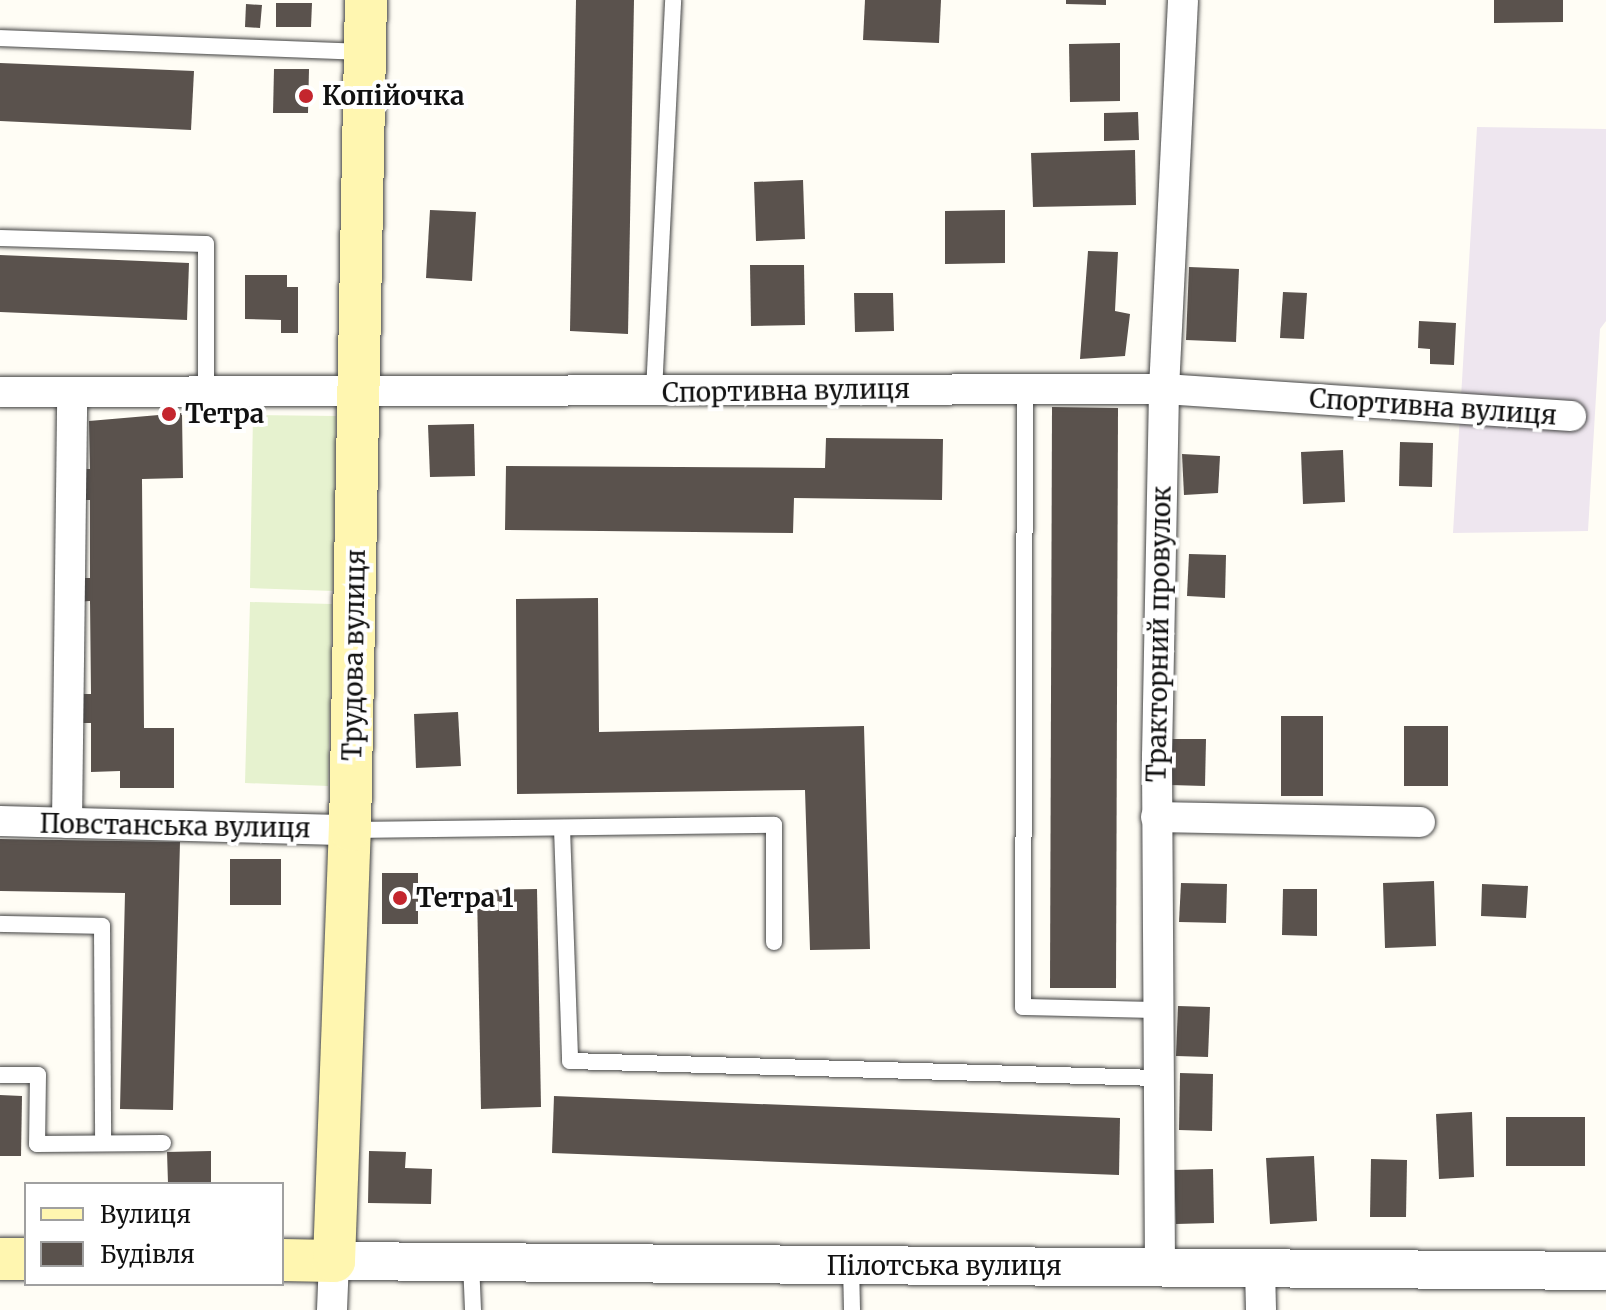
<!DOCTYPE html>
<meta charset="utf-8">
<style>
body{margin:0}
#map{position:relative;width:1606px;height:1310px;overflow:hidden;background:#fffdf5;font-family:Merriweather,serif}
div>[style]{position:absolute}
.industrial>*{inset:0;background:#eee6ef}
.pitch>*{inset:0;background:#e6f2cf}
.building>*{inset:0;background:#5a524d}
.roads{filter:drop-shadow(0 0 2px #444) drop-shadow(0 0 2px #444)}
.service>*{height:16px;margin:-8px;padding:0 8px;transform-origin:8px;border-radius:8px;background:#fff}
.minor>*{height:30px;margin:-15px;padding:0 15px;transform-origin:15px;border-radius:15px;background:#fff}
.tertiary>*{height:38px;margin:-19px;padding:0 19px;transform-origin:19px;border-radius:19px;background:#fff}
.secondary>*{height:42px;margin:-21px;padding:0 21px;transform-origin:21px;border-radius:21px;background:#fff6b0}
.dots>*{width:22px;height:22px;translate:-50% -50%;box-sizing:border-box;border:4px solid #fff;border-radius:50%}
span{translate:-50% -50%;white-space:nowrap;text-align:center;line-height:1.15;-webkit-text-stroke:8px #fff;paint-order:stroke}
.poi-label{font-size:26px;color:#111;font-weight:700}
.left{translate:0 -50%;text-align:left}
.street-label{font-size:26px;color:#111}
.legend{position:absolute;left:24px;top:1182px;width:260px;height:104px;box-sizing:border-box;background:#fff;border:2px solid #a0a0a0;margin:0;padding:10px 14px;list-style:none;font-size:24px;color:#111}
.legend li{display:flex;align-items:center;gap:16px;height:40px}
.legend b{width:40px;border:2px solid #a0a0a0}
</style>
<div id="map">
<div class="industrial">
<i style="clip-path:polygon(1477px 127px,1606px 129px,1606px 321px,1600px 329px,1588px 531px,1453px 533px)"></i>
</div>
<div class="pitch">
<i style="clip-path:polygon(253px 415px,336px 416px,333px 591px,250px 588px)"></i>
<i style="clip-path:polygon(250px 602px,332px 604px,328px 786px,245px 783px)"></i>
</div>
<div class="building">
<i style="clip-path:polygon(576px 0,634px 0,628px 334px,570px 331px)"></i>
<i style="clip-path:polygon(865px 0,941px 0,939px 43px,863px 40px)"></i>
<i style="clip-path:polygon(1066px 0,1106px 0,1106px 5px,1066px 4px)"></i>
<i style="clip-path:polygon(1494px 0,1563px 0,1563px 22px,1494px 23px)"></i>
<i style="clip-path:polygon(276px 3px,312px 3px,311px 27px,276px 27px)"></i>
<i style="clip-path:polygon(246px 4px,262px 5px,260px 28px,245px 27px)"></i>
<i style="clip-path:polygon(1120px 43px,1120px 101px,1070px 102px,1069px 44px)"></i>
<i style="clip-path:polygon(0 63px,194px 71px,191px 130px,0 121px)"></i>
<i style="clip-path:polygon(274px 69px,309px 69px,308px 113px,273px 113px)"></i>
<i style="clip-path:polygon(1138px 112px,1139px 140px,1104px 141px,1104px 113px)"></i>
<i style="clip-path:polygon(1135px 150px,1136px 205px,1033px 207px,1031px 153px)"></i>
<i style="clip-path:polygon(803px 180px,805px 239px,756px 241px,754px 182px)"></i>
<i style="clip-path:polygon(430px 210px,476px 212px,472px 281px,426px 278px)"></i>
<i style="clip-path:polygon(1005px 210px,1005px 263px,945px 264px,945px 211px)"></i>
<i style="clip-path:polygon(1088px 251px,1118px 252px,1115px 311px,1130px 314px,1125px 356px,1080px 359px)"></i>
<i style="clip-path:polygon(0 255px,189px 263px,187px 320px,0 312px)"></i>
<i style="clip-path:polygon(750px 265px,804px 265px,805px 325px,751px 326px)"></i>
<i style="clip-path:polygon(1189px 267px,1239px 269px,1236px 342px,1186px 340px)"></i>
<i style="clip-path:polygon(245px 275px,287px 275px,287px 287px,298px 287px,298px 333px,281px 333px,281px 320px,245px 319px)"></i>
<i style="clip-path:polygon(1283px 292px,1307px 293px,1304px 339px,1280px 338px)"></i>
<i style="clip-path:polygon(854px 293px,893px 293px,894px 331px,855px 332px)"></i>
<i style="clip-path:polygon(1419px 321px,1456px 323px,1454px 365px,1430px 364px,1430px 349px,1418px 348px)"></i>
<i style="clip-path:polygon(1052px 407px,1118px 408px,1116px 988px,1050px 988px)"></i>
<i style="clip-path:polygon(182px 413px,183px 478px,142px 479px,144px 728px,174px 728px,174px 788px,120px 788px,120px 771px,91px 772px,91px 723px,77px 723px,77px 694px,91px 694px,90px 601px,74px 602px,74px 578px,90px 578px,90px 500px,75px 500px,74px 469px,90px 469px,89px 421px)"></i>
<i style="clip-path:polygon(474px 424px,475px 476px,430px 477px,428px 425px)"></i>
<i style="clip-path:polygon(826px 438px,943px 439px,942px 500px,794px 498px,793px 533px,505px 530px,506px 466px,825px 468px)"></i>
<i style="clip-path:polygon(1400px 442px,1433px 443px,1432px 487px,1399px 486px)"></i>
<i style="clip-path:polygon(1343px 450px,1345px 502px,1303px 504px,1301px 452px)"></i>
<i style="clip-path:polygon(1182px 454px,1220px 456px,1218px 493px,1184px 495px)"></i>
<i style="clip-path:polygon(1189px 554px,1226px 555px,1225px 598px,1187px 596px)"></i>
<i style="clip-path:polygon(598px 598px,599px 732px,864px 726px,870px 949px,810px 950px,805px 790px,517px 794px,516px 599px)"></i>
<i style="clip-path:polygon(458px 712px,461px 766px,416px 768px,414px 714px)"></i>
<i style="clip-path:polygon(1281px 716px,1323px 716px,1323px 796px,1281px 796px)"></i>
<i style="clip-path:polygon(1404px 726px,1448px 726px,1448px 786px,1404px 786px)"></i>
<i style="clip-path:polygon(1171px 739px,1206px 739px,1205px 786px,1170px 785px)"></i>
<i style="clip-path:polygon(0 839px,180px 842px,173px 1110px,120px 1109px,125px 893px,0 891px)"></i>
<i style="clip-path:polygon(230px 859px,281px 859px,281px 905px,230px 905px)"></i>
<i style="clip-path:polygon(382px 873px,418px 873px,418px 924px,382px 924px)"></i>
<i style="clip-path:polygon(1434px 881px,1436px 946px,1385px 948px,1383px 883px)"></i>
<i style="clip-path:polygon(1181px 883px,1227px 884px,1226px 923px,1179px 922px)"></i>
<i style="clip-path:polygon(1482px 884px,1528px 886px,1526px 918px,1481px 916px)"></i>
<i style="clip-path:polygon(537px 889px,541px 1107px,481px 1109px,477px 890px)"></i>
<i style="clip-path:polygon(1283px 889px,1317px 889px,1317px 936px,1282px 935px)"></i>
<i style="clip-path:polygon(1178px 1006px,1210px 1007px,1208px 1057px,1176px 1056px)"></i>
<i style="clip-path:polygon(1180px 1073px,1213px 1074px,1212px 1131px,1179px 1130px)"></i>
<i style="clip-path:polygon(0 1095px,22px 1096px,21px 1156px,0 1156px)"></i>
<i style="clip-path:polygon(554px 1096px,1120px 1118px,1119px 1175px,552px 1153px)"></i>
<i style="clip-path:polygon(1472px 1112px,1474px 1177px,1439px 1179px,1436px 1114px)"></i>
<i style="clip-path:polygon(1506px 1117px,1585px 1117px,1585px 1166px,1506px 1166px)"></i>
<i style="clip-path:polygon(211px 1151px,211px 1184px,168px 1184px,167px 1152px)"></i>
<i style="clip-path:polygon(369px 1151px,406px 1152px,405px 1168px,432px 1169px,431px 1204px,368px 1203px)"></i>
<i style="clip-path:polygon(1314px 1156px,1317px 1221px,1270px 1224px,1266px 1158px)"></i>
<i style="clip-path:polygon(1371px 1159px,1407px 1160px,1406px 1217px,1370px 1217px)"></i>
<i style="clip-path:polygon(1213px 1169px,1214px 1223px,1176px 1224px,1174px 1170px)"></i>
</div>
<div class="roads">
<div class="service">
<i style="left:0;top:38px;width:363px;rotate:2.2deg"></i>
<i style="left:0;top:238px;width:206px;rotate:1.7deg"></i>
<i style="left:206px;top:244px;width:150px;rotate:90deg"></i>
<i style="left:1025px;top:389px;width:618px;rotate:90.19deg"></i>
<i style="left:1023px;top:1007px;width:134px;rotate:1.3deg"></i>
<i style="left:654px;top:392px;width:392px;rotate:-87.2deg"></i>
<i style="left:562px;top:828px;width:233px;rotate:88deg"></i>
<i style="left:570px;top:1061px;width:588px;rotate:1.66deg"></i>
<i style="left:351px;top:830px;width:423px;rotate:-0.7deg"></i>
<i style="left:774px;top:825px;width:117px;rotate:90deg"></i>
<i style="left:0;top:924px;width:102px;rotate:1.1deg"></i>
<i style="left:102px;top:926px;width:217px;rotate:89.7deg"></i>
<i style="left:0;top:1075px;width:38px"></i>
<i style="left:38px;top:1075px;width:69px;rotate:90.8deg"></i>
<i style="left:37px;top:1144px;width:126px;rotate:-0.5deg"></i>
<i style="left:471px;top:1262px;width:48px;rotate:87.6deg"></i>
<i style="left:851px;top:1265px;width:45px;rotate:88.7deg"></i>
</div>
<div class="minor">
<i style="left:0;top:392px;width:1164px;rotate:-0.15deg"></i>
<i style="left:1164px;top:389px;width:408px;rotate:3.8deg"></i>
<i style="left:1156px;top:817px;width:264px;rotate:1.1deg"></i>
<i style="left:0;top:821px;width:350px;rotate:1.5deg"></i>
<i style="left:67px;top:823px;width:429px;rotate:-89.3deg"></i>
<i style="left:1160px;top:1268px;width:512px;rotate:-90.34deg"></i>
<i style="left:1157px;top:756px;width:367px;rotate:-88.9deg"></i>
<i style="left:1164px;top:389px;width:389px;rotate:-87.2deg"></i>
<i style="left:1260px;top:1268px;width:42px;rotate:88.6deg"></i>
<i style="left:332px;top:1310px;width:49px;rotate:-87.7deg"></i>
</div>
<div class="tertiary">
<i style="left:334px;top:1261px;width:1272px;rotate:0.45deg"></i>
</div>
<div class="secondary">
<i style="left:0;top:1259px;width:26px"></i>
<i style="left:282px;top:1260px;width:52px;rotate:1.1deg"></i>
<i style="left:334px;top:1261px;width:431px;rotate:-87.9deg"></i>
<i style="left:350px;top:830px;width:830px;rotate:-88.9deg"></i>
</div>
</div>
<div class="dots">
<i style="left:306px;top:96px;background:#c4262e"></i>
<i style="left:169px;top:414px;background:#c4262e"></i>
<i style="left:400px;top:898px;background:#c4262e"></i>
</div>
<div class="poi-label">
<span class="left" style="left:322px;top:96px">Копійочка</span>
<span class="left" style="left:185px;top:414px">Тетра</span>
<span class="left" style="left:416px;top:898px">Тетра 1</span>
</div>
<div class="street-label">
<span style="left:786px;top:391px;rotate:-1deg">Спортивна вулиця</span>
<span style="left:1433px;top:407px;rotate:4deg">Спортивна вулиця</span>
<span style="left:1159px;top:634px;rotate:-89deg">Тракторний провулок</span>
<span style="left:354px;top:655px;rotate:-89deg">Трудова вулиця</span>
<span style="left:175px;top:826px;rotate:1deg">Повстанська вулиця</span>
<span style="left:944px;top:1266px">Пілотська вулиця</span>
</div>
<ul class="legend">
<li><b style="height:10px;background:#fff6b0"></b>Вулиця</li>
<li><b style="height:22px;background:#5a524d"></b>Будівля</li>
</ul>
</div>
